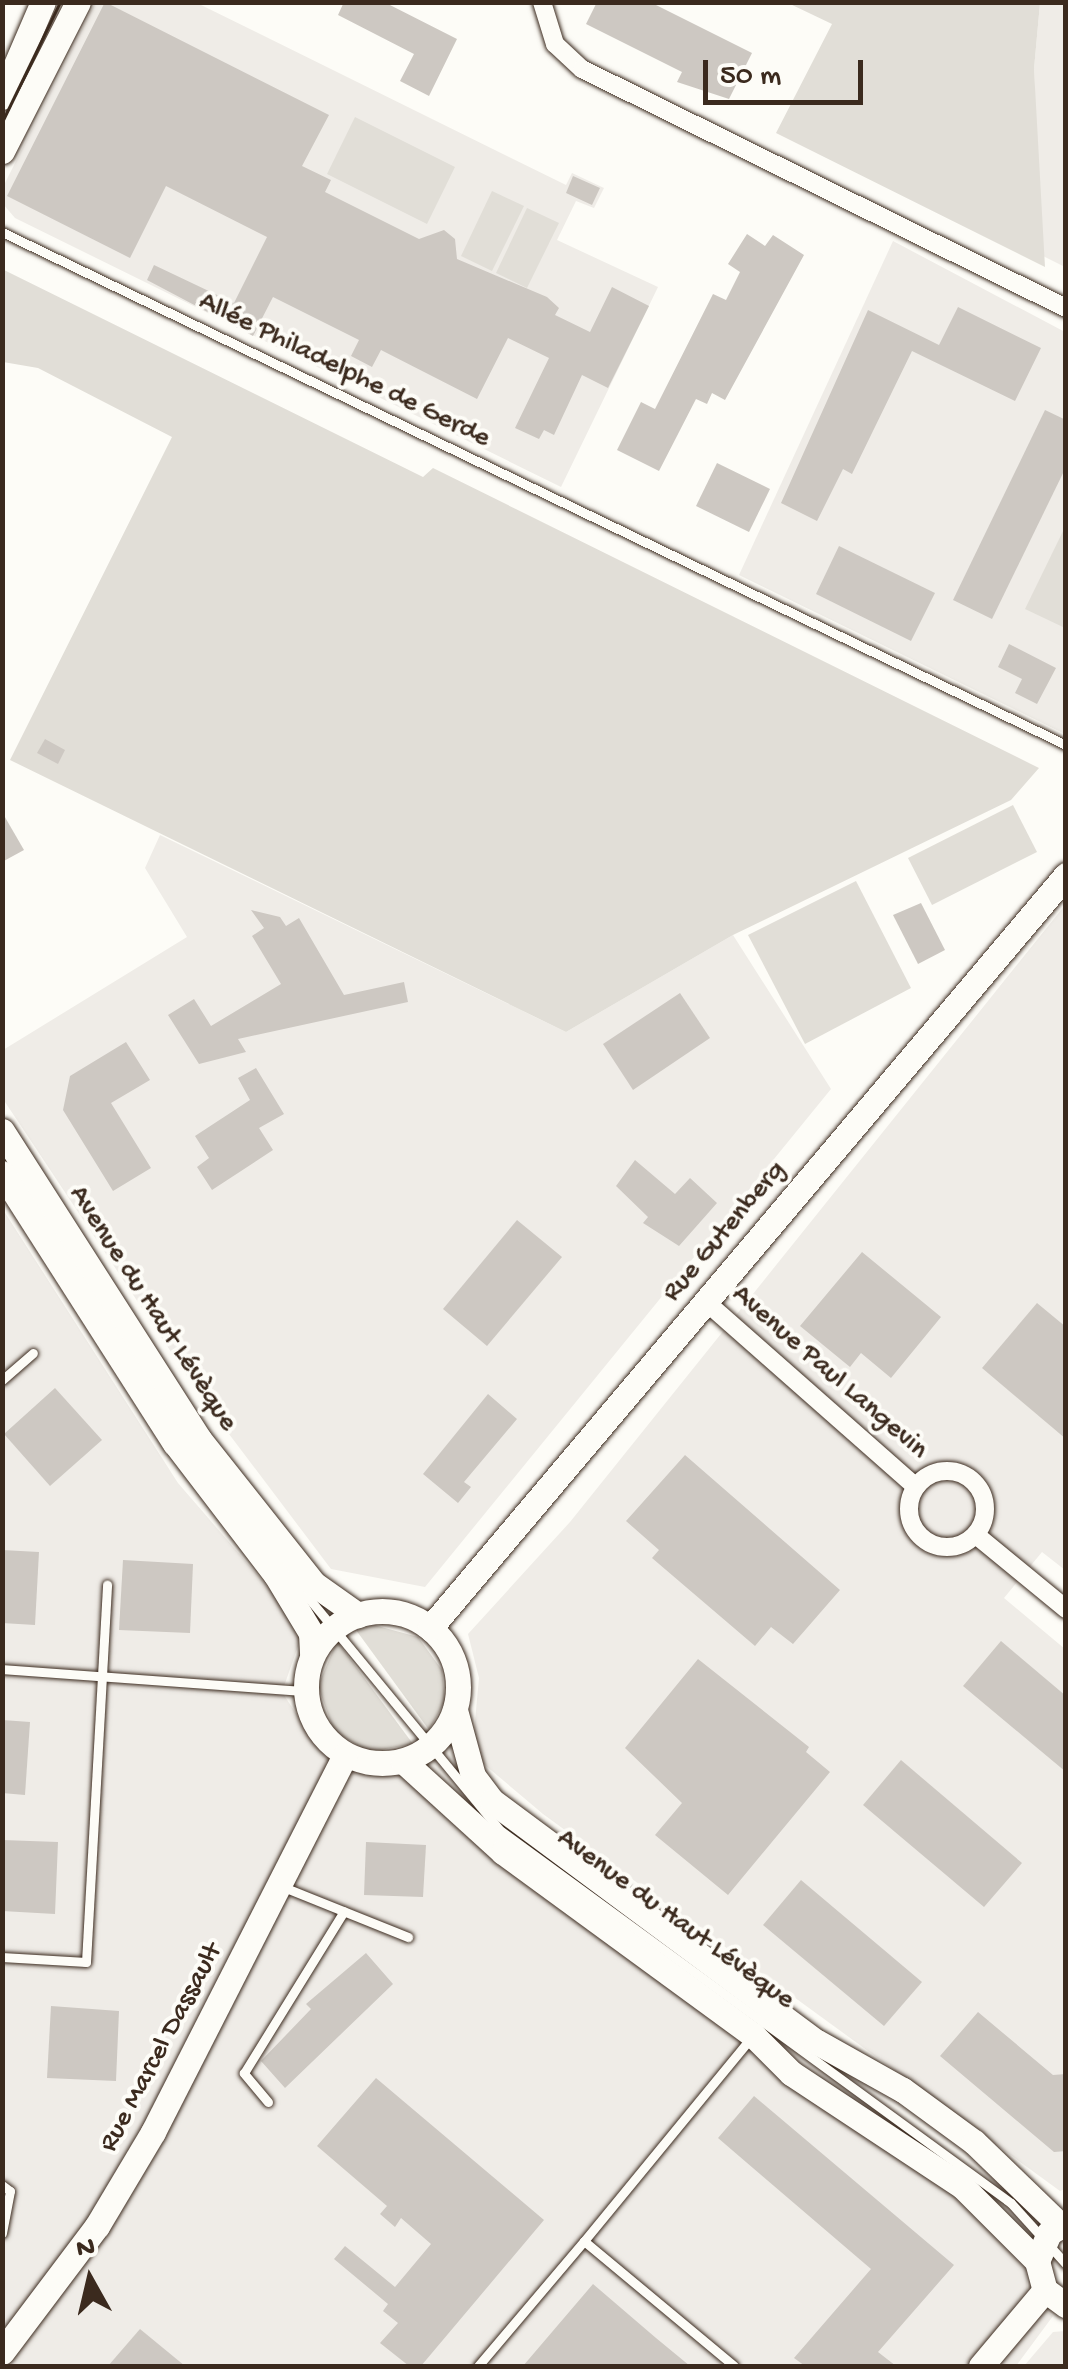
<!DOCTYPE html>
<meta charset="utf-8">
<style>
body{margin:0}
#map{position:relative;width:1068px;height:2369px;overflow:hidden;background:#fdfcf7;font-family:"Gochi Hand",sans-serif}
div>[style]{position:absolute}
.built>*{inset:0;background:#efece7}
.green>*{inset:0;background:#e1ded7}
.building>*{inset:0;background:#cdc8c2}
.roads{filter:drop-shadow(0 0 2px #3b2a1e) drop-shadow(0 0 2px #3b2a1e)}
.lane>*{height:9px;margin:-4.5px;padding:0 4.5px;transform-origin:4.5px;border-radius:4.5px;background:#fdfcf7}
.street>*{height:18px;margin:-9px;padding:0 9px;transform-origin:9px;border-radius:9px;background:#fdfcf7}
.street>.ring{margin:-9px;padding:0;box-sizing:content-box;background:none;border:18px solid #fdfcf7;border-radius:50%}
.secondary>*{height:25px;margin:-12.5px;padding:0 12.5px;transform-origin:12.5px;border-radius:12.5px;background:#fdfcf7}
.secondary>.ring{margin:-12.5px;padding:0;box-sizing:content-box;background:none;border:25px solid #fdfcf7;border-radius:50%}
.tram>*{height:2.5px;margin:-1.25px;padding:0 1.25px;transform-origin:1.25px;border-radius:1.25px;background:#3b2a1e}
span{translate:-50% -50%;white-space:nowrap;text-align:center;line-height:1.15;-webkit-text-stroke:8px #fdfcf7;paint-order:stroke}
.street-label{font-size:28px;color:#3b2a1e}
.frame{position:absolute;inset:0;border:5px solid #3b2a1e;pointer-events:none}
.north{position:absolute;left:40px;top:2229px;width:100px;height:100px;-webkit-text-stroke:8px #fdfcf7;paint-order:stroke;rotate:352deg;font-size:28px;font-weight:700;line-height:40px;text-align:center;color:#3b2a1e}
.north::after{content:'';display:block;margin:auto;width:35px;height:45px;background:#3b2a1e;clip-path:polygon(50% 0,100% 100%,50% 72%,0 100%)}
.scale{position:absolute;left:703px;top:60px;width:160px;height:45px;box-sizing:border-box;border:5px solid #3b2a1e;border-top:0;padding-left:12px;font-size:30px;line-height:35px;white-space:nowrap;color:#3b2a1e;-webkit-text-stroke:8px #fdfcf7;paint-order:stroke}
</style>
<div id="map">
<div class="built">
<i style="clip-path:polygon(95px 3px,197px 3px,566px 185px,572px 173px,604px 188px,594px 208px,576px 201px,557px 240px,658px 287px,561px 487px,15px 218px,3px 204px,5px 183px)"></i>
<i style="clip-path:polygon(1040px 3px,1065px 3px,1065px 267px,1043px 256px,1040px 245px,1034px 69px)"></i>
<i style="clip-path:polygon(893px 241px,1065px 332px,1065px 734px,739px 575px)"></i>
<i style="clip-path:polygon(160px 835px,566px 1032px,733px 935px,831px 1089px,425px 1587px,331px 1569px,201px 1397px,3px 1099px,3px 1050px,187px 937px,145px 868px)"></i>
<i style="clip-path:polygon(1065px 905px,1065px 1570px,1042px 1552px,1004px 1598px,1065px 1649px,1065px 2189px,1060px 2191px,543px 1814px,472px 1754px,479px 1678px,468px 1634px,570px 1522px)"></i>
<i style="clip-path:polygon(2px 1208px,178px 1483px,304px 1629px,282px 1692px,308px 1732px,346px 1772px,429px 1776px,1025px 2252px,1028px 2297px,1053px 2316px,1016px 2366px,3px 2366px)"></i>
<i style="clip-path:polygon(1065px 2331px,1065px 2366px,1024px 2366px,1053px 2332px)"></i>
</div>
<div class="green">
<i style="clip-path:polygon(788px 3px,1040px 3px,1034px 69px,1045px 267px,776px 133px,832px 24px)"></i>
<i style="clip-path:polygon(355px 117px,455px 167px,427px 224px,327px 174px)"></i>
<i style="clip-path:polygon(492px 191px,524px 206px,492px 271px,461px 256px)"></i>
<i style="clip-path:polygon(527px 208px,559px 223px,527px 288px,496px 273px)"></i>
<i style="clip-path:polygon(2px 269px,423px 477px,433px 468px,1039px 768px,1011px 800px,733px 935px,566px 1032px,10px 760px,172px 437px,38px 368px,3px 362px)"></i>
<i style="clip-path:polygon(1065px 527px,1065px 628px,1025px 609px)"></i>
<i style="clip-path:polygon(1013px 805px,1037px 852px,932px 905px,908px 858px)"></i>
<i style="clip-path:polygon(856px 881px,911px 988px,805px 1044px,748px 935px)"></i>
<i style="clip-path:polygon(374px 1625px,418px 1637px,442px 1670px,445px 1701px,429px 1730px,356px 1630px)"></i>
<i style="clip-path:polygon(337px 1641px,413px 1744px,369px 1752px,334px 1731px,318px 1686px)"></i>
</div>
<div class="building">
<i style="clip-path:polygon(105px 2px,329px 115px,302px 166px,331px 180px,325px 192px,419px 239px,444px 230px,455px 239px,457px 259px,547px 297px,559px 308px,555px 315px,590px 332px,612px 287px,649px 306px,608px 388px,582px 375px,554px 435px,544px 430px,539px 439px,515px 428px,549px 358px,508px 338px,477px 399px,381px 350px,372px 367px,351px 356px,359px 340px,273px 297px,253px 336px,147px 280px,154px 265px,234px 303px,267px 237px,166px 186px,130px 258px,7px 196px)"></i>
<i style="clip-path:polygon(344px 2px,384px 2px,457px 39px,429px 96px,400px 81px,414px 54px,338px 15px)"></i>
<i style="clip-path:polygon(597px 2px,650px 2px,752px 53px,729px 99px,677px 82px,682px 72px,586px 24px)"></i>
<i style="clip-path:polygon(573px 176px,600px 188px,592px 205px,566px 193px)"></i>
<i style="clip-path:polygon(747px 234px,765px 246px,773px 235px,804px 255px,725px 400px,712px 393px,707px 404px,696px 399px,659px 471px,617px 450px,641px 402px,655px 409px,713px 294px,726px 300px,740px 272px,728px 264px)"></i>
<i style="clip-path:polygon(958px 307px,1041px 348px,1015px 401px,912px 351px,852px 474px,843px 469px,817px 521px,781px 503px,868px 310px,939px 345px)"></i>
<i style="clip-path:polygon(1045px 410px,1066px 420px,1066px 467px,992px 619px,953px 600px)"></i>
<i style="clip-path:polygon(717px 463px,770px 489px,749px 532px,696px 506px)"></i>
<i style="clip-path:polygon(839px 546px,935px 593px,911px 641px,816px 594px)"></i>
<i style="clip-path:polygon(1009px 644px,1056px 668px,1037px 704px,1015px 693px,1022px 679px,998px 667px)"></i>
<i style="clip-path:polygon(45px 739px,65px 750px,58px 764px,37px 753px)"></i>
<i style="clip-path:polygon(2px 812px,24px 850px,2px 862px)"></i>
<i style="clip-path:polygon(921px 903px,945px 950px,918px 964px,893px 915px)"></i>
<i style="clip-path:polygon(251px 910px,280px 917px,286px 926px,299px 918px,344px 995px,404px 982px,408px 1002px,238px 1039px,246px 1052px,199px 1064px,168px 1015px,194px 999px,211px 1026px,281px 984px,252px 936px,264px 928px)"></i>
<i style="clip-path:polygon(680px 993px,710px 1038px,633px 1090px,603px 1044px)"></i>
<i style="clip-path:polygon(126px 1042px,150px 1080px,111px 1103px,151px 1168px,113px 1191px,63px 1110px,70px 1076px)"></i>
<i style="clip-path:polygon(256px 1068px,284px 1114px,259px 1128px,273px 1150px,212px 1190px,197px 1167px,209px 1158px,195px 1136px,250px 1100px,238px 1078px)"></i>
<i style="clip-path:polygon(635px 1160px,675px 1194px,690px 1178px,717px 1203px,679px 1246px,643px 1223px,648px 1217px,616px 1186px)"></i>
<i style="clip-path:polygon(517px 1220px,562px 1257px,487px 1346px,443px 1309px)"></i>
<i style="clip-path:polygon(862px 1252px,941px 1317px,891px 1378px,861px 1353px,850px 1367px,800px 1326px)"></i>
<i style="clip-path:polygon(1037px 1303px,1066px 1327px,1066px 1439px,982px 1368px)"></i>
<i style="clip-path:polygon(55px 1388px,102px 1440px,50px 1486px,4px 1434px)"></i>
<i style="clip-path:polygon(488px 1394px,517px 1419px,464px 1482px,471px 1487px,458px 1503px,423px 1474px)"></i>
<i style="clip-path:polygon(685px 1455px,840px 1590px,793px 1644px,771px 1627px,755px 1646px,652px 1558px,659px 1550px,626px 1521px)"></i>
<i style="clip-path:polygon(2px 1550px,39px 1552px,35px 1625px,2px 1623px)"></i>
<i style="clip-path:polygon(123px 1560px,193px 1564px,190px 1633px,119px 1630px)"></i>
<i style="clip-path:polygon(1001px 1641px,1066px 1696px,1066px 1772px,963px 1686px)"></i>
<i style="clip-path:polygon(698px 1659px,809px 1747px,806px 1752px,830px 1772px,728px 1895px,655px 1835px,682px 1803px,625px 1748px)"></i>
<i style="clip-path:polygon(2px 1720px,30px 1722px,25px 1795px,2px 1793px)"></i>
<i style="clip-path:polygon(901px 1760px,1022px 1863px,984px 1907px,863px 1805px)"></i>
<i style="clip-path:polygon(2px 1840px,58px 1842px,55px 1914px,2px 1911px)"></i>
<i style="clip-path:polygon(366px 1842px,426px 1845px,423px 1897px,364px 1895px)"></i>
<i style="clip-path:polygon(801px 1880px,922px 1982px,884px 2026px,763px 1925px)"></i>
<i style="clip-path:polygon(366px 1953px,393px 1984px,285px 2088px,261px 2061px,311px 2009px,306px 2004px)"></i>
<i style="clip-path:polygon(51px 2006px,119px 2011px,116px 2081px,47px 2078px)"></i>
<i style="clip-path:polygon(978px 2012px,1053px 2075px,1066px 2074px,1066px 2151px,1054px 2152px,940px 2056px)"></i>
<i style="clip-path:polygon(376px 2078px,544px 2220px,421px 2366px,409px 2366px,380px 2343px,398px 2323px,383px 2311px,388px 2304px,334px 2259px,345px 2246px,395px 2287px,431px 2244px,401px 2218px,395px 2227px,380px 2214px,387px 2206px,317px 2146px)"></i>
<i style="clip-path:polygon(754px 2096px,954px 2265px,878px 2352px,896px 2366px,805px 2366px,794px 2358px,871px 2269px,718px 2138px)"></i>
<i style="clip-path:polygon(593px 2284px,656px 2338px,690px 2366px,523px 2366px)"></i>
<i style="clip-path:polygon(140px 2329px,185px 2366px,108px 2366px)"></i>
</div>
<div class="roads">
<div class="lane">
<i style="left:2px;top:232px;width:1181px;rotate:25.74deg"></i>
<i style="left:2px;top:1380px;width:41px;rotate:-41.1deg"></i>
<i style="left:283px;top:1567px;width:342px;rotate:50.5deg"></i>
<i style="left:501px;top:1831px;width:631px;rotate:36.11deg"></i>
<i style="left:1011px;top:2203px;width:82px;rotate:48deg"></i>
<i style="left:2px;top:1669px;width:304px;rotate:4.2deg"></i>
<i style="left:281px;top:1886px;width:137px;rotate:21.9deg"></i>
<i style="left:2px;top:1957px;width:84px;rotate:3.4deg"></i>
<i style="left:86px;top:1962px;width:378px;rotate:-86.8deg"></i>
<i style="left:268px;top:2102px;width:38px;rotate:-130deg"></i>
<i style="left:244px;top:2073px;width:190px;rotate:-58.3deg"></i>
<i style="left:2px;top:2185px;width:10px;rotate:37deg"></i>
<i style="left:10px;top:2191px;width:43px;rotate:100.8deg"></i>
<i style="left:584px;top:2241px;width:263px;rotate:-50.6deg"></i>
<i style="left:478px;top:2366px;width:164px;rotate:-49.7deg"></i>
<i style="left:584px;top:2241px;width:195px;rotate:39.8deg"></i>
</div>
<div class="street">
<i style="left:542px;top:2px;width:44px;rotate:72.8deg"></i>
<i style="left:555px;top:44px;width:37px;rotate:43deg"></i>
<i style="left:582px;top:69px;width:540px;rotate:26.28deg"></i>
<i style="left:705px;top:1301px;width:281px;rotate:41.4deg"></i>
<i class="ring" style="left:909px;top:1471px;width:58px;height:58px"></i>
<i style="left:976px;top:1535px;width:117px;rotate:39.4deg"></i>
</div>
<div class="secondary">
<i style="left:2px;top:97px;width:103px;rotate:-66.7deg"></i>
<i style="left:2px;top:151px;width:167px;rotate:-63deg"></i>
<i style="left:2px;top:1131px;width:366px;rotate:57.4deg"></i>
<i style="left:199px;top:1439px;width:185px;rotate:51.6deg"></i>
<i style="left:314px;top:1584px;width:54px;rotate:35.2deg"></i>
<i style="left:2px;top:1173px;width:321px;rotate:57.4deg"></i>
<i style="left:175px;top:1443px;width:166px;rotate:52.6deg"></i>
<i style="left:276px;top:1575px;width:68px;rotate:58.9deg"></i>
<i style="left:311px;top:1633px;width:22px;rotate:87deg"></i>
<i class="ring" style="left:306px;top:1611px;width:127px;height:127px"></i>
<i style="left:430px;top:1628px;width:986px;rotate:-49.81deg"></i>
<i style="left:455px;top:1710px;width:68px;rotate:74.7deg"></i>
<i style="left:473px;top:1776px;width:31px;rotate:53deg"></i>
<i style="left:492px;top:1801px;width:405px;rotate:36.6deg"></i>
<i style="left:817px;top:2042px;width:98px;rotate:29.2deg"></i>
<i style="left:903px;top:2090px;width:88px;rotate:36.2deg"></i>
<i style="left:974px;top:2142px;width:120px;rotate:44deg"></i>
<i style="left:403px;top:1761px;width:135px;rotate:42.3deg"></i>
<i style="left:503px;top:1852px;width:310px;rotate:36.2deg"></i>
<i style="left:753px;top:2035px;width:54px;rotate:45deg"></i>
<i style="left:791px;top:2073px;width:206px;rotate:33.5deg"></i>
<i style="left:963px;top:2187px;width:105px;rotate:45deg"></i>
<i style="left:1066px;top:2223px;width:20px;rotate:150deg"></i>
<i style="left:1049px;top:2233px;width:30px;rotate:113deg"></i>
<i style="left:1037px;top:2261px;width:30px;rotate:75deg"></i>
<i style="left:1045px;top:2290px;width:26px;rotate:36deg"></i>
<i style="left:2px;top:2352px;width:158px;rotate:-53deg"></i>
<i style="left:97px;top:2226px;width:109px;rotate:-59.2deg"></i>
<i style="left:153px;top:2132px;width:423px;rotate:-63deg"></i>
<i style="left:981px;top:2366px;width:99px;rotate:-49.9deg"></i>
</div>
</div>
<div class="tram">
<i style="left:2px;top:122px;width:133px;rotate:-64.2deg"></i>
</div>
<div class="street-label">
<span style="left:344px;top:371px;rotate:26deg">Allée Philadelphe de Gerde</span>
<span style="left:725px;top:1232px;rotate:-50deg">Rue Gutenberg</span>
<span style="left:152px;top:1309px;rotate:57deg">Avenue du Haut Lévèque</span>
<span style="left:829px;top:1373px;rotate:41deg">Avenue Paul Langevin</span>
<span style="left:675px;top:1920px;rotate:36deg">Avenue du Haut Lévèque</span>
<span style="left:162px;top:2048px;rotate:-62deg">Rue Marcel Dassault</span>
</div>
<div class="frame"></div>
<div class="north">N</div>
<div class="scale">50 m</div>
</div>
